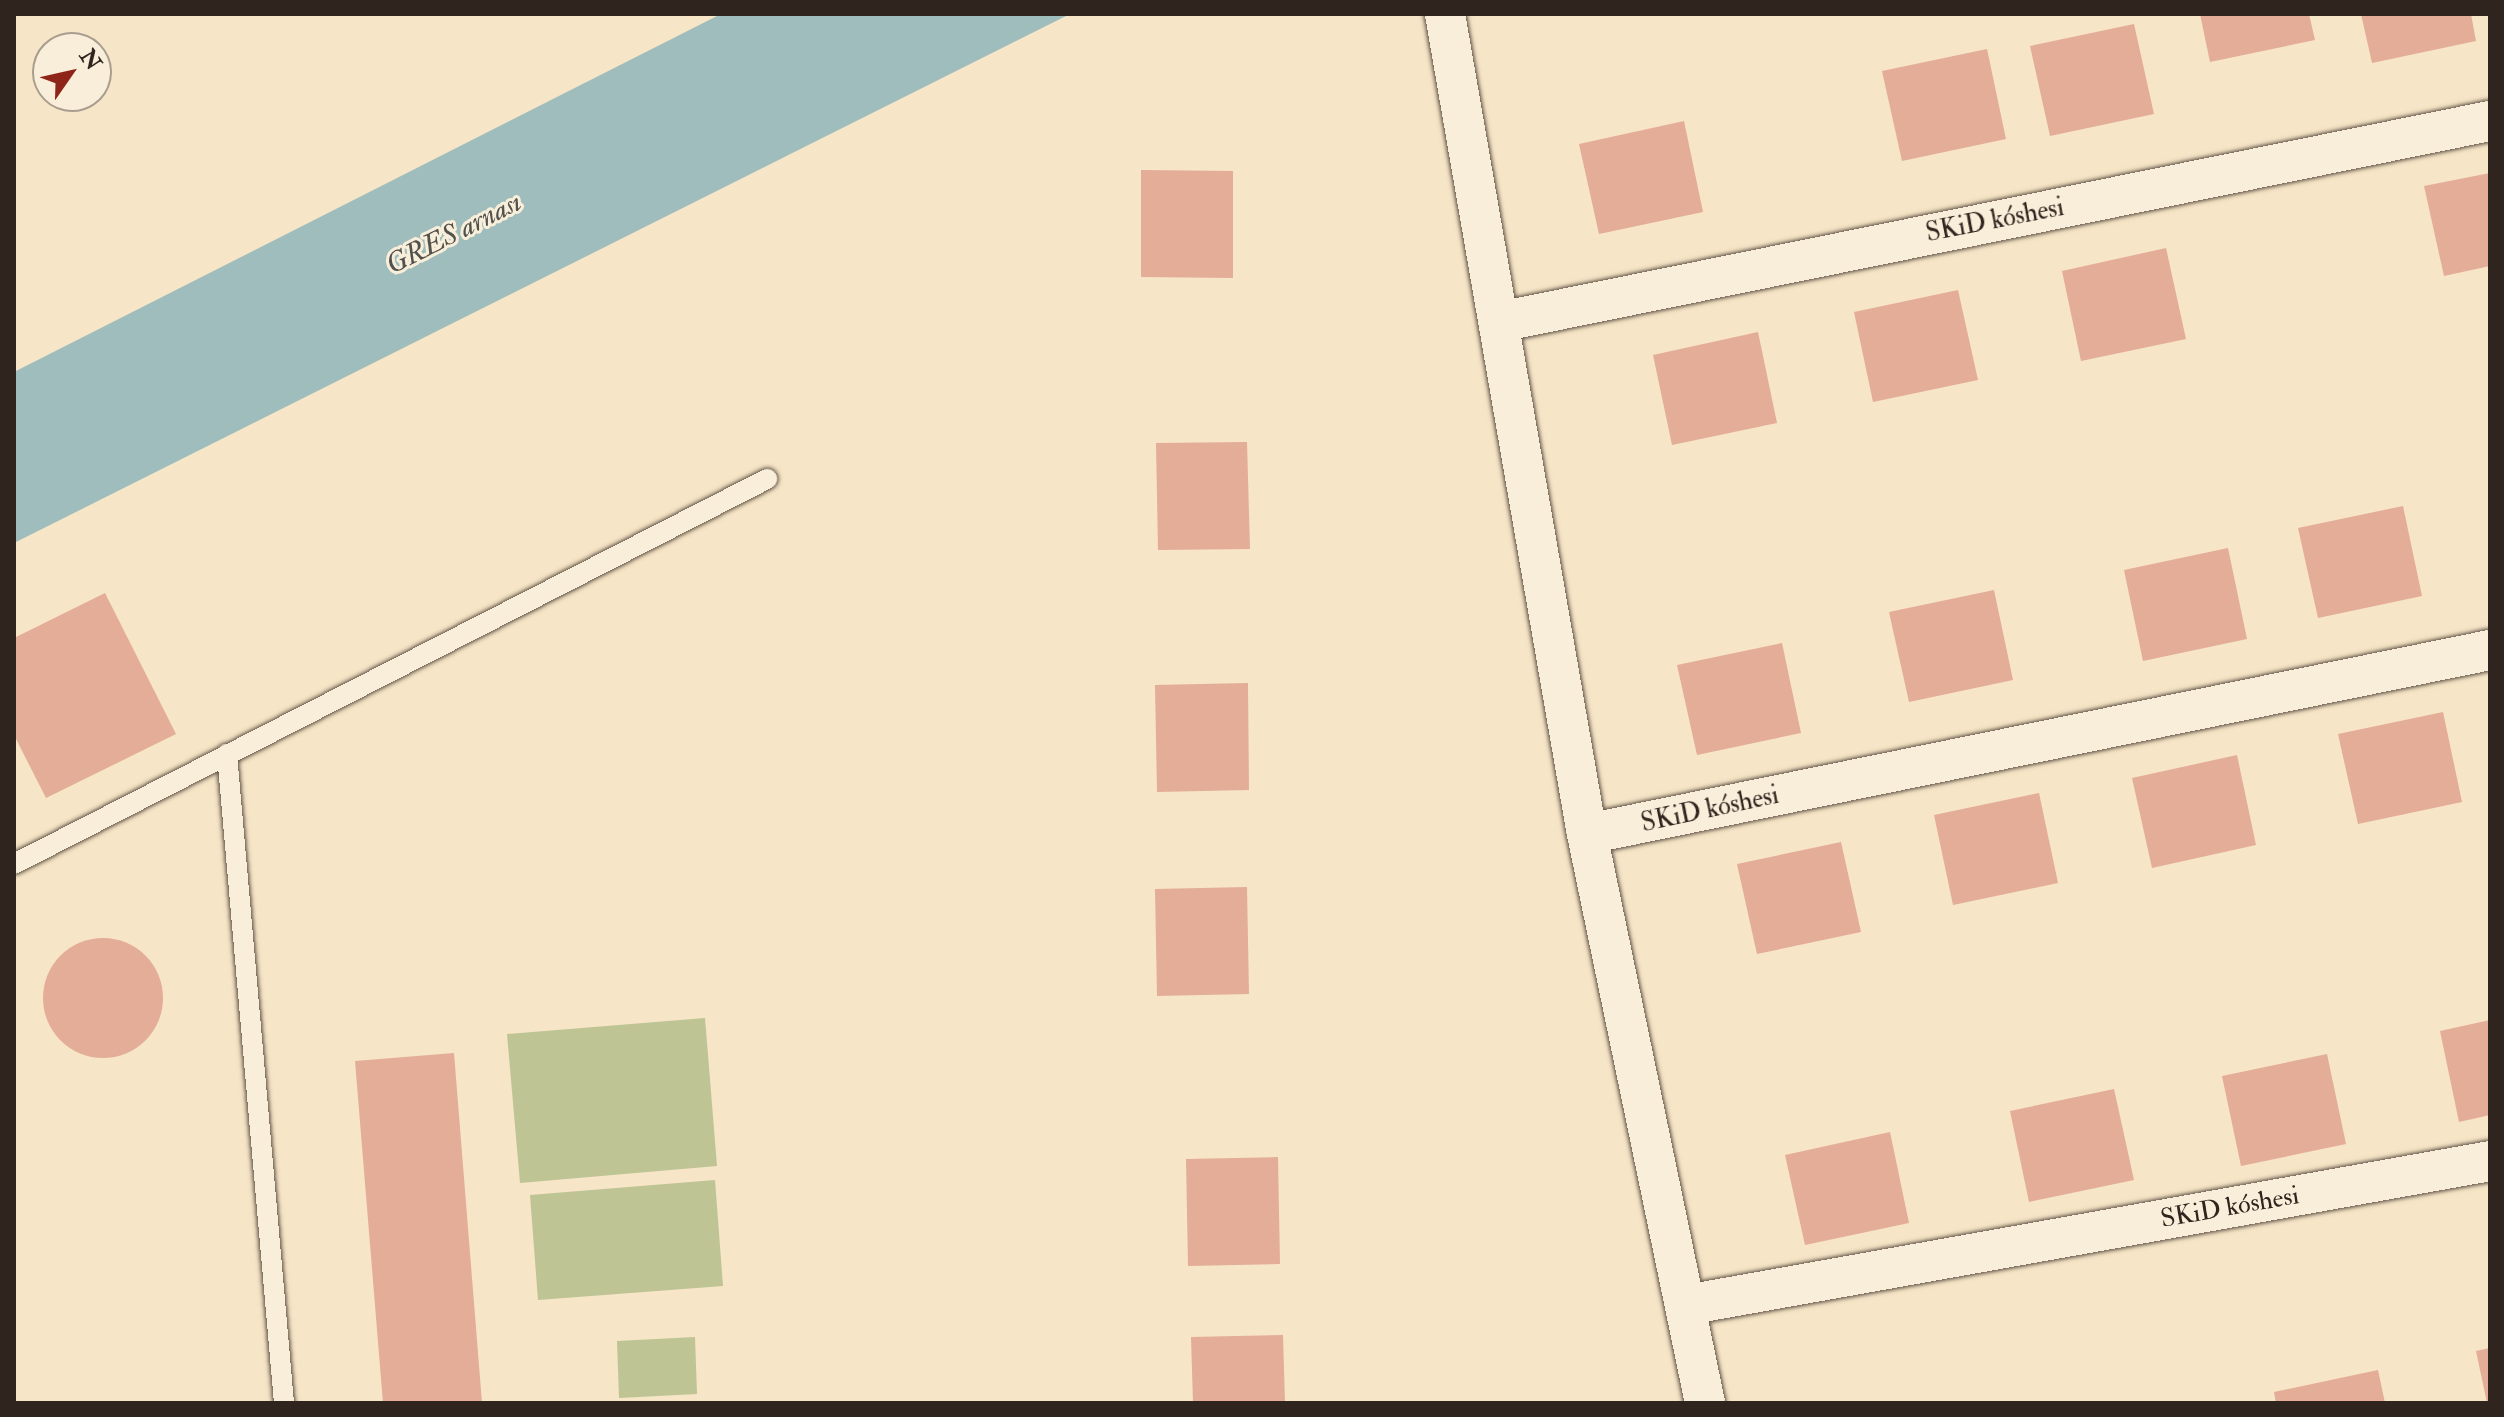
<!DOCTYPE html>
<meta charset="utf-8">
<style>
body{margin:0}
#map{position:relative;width:2504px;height:1417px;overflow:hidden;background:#f6e5c6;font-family:"IM FELL Double Pica",serif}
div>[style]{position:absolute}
.green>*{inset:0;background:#bec493}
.water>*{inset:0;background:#9ebdbc}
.building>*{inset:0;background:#e4ad98}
.round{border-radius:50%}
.roads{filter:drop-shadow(0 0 2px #625448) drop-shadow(0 0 2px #625448)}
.lane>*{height:20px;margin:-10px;padding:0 10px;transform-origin:10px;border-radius:10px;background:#f9eeda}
.street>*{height:40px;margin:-20px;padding:0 20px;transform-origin:20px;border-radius:20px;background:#f9eeda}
span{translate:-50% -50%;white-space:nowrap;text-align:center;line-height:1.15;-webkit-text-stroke:6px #f9eeda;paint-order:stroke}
.street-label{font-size:26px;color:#30241e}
.water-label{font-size:28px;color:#51524d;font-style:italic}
.frame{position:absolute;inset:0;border:16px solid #30241e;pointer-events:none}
.north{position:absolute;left:32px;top:32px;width:80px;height:80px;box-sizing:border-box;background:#f9eeda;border:2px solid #a99d8f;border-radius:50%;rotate:56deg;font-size:22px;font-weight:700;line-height:32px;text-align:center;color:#30241e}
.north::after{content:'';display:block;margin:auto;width:28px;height:36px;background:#8f2418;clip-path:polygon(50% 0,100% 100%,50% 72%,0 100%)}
</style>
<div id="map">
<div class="green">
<i style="clip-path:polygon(705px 1018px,717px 1166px,520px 1183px,507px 1034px)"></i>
<i style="clip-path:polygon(715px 1180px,723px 1286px,538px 1300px,530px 1195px)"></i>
<i style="clip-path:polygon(695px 1337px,697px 1394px,619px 1398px,617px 1341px)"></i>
</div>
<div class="water">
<i style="clip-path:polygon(721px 14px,1070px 14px,14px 543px,14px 372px)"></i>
</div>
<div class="building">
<i style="clip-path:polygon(2200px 14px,2309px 14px,2315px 40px,2210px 62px)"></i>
<i style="clip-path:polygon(2361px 14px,2471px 14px,2476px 41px,2372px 63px)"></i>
<i style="clip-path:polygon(2134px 24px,2154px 114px,2050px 136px,2030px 46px)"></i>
<i style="clip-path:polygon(1987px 49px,2006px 139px,1902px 161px,1882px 71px)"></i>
<i style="clip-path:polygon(1684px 121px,1703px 212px,1599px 234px,1579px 144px)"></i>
<i style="clip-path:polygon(1141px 170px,1233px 171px,1233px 278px,1141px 277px)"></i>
<i style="clip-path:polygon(2490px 173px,2490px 266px,2444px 276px,2424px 186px)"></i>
<i style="clip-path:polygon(2166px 248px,2186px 339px,2081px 361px,2062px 271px)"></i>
<i style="clip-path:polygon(1958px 290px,1978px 380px,1873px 402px,1854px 312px)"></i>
<i style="clip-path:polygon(1758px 332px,1777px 423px,1672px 445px,1653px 355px)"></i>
<i style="clip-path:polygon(1247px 442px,1250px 549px,1158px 550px,1156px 443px)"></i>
<i style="clip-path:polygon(2403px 506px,2422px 596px,2318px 618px,2298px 528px)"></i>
<i style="clip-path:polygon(2228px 548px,2247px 639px,2143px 661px,2124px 570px)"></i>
<i style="clip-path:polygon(1994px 590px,2013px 680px,1909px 702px,1889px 612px)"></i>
<i style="clip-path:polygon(105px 593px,176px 734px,46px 798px,14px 735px,14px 638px)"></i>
<i style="clip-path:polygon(1782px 643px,1801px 733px,1697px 755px,1677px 665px)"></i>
<i style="clip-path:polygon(1248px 683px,1249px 790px,1157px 792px,1155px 685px)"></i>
<i style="clip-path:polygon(2443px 712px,2462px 802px,2358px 824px,2338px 734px)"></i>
<i style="clip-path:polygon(2237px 755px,2256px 845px,2152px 868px,2132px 778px)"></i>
<i style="clip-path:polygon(2039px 793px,2058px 883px,1953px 905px,1934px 815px)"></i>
<i style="clip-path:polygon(1841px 842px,1861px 932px,1757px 954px,1737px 864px)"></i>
<i style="clip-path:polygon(1247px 887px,1249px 994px,1157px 996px,1155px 889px)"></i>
<i class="round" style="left:43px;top:938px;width:120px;height:120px"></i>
<i style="clip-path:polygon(2490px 1020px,2490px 1115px,2459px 1122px,2440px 1031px)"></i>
<i style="clip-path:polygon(454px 1053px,482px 1403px,383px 1403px,355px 1061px)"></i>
<i style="clip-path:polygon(2327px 1054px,2346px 1144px,2241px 1166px,2222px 1076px)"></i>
<i style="clip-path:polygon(2114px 1089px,2134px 1180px,2029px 1202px,2010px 1111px)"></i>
<i style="clip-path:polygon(1890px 1132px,1909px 1223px,1805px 1245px,1785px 1155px)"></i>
<i style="clip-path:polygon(1278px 1157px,1280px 1264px,1188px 1266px,1186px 1159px)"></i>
<i style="clip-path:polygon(1283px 1335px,1285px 1403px,1193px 1403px,1191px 1337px)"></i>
<i style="clip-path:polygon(2490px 1348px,2490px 1403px,2487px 1403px,2476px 1351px)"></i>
<i style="clip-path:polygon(2378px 1370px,2385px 1403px,2276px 1403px,2274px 1392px)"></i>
</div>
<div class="roads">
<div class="lane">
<i style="left:227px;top:754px;width:651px;rotate:84.98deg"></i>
<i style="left:14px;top:864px;width:846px;rotate:-27.08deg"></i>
</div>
<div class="street">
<i style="left:1445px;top:14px;width:832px;rotate:80.18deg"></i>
<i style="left:1587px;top:834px;width:581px;rotate:78.28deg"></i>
<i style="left:1499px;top:322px;width:1011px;rotate:-11.47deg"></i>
<i style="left:1587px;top:834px;width:922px;rotate:-11.52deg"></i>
<i style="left:1686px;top:1305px;width:817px;rotate:-10.15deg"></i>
</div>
</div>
<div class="street-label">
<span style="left:1995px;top:221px;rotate:-11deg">SKiD kóshesi</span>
<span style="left:1710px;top:810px;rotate:-12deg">SKiD kóshesi</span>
<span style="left:2230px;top:1208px;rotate:-10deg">SKiD kóshesi</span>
</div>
<div class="water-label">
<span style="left:454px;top:234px;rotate:-27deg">GRES arnası</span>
</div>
<div class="frame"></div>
<div class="north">N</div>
</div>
